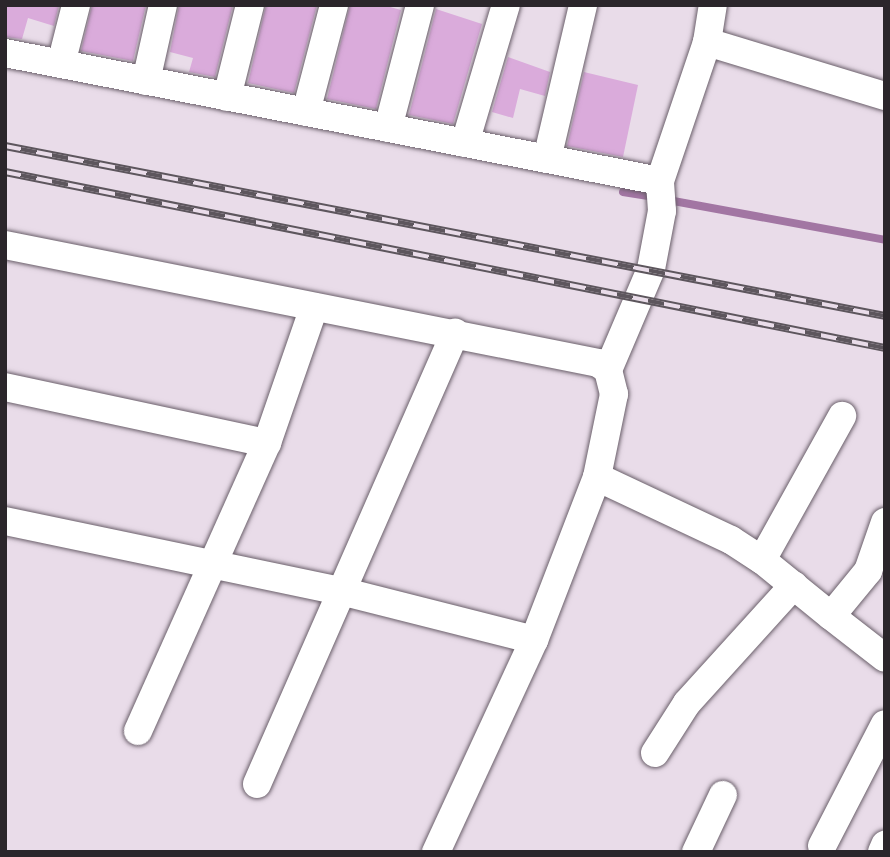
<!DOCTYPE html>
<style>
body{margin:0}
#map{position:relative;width:890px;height:857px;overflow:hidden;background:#e9dce9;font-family:Signika,sans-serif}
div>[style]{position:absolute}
.stream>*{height:8px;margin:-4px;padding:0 4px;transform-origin:4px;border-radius:4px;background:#a276a3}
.building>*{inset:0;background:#daabdb}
.roads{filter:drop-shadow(0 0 2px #6a5f6a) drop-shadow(0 0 2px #6a5f6a)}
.street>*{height:28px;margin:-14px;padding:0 14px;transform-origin:14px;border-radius:14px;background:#fff}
.rail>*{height:8px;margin-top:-4px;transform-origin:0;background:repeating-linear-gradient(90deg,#e9dce9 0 16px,#5d565d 0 32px);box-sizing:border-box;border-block:2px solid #5d565d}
span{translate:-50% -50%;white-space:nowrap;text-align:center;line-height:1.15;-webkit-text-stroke:6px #e9dce9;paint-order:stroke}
.frame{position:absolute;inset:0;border:7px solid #2b262b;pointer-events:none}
</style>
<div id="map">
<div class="stream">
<i style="left:623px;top:192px;width:32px;rotate:9deg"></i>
<i style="left:668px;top:200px;width:221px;rotate:10.4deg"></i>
</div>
<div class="building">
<i style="clip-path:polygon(5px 5px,59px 5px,54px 26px,28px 18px,22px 39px,5px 37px)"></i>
<i style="clip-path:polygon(92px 5px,146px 5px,133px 61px,81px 51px)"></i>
<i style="clip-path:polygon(179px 5px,233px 5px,215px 77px,189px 72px,193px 58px,170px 52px)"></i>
<i style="clip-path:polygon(266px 5px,317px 5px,294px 93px,248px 83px)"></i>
<i style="clip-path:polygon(350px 5px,383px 5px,401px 10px,376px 109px,327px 99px)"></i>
<i style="clip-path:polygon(436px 9px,482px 24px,453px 124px,409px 115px)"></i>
<i style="clip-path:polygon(508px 57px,550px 72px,545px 96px,520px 89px,513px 118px,492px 112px)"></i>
<i style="clip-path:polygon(584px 72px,638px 85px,623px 157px,567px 146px)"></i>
</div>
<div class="roads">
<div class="street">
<i style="left:707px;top:42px;width:186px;rotate:16.9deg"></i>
<i style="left:5px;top:53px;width:667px;rotate:11.06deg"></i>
<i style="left:61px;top:64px;width:61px;rotate:-75.7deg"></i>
<i style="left:146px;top:81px;width:78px;rotate:-77.4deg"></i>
<i style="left:227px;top:97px;width:95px;rotate:-76deg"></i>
<i style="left:306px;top:112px;width:111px;rotate:-75.3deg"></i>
<i style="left:388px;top:128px;width:127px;rotate:-75.4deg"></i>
<i style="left:465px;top:143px;width:144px;rotate:-73.5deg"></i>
<i style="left:547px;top:159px;width:158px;rotate:-76.8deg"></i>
<i style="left:5px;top:245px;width:605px;rotate:11.25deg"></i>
<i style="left:598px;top:363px;width:12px;rotate:35deg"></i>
<i style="left:608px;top:370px;width:25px;rotate:76deg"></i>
<i style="left:614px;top:394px;width:85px;rotate:101.6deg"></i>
<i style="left:597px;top:477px;width:175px;rotate:111.1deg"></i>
<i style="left:608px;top:370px;width:110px;rotate:-66.9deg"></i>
<i style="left:651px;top:269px;width:59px;rotate:-79.3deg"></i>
<i style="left:662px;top:211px;width:30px;rotate:-94deg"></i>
<i style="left:660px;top:181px;width:147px;rotate:-71.3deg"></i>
<i style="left:707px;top:42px;width:37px;rotate:-81deg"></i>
<i style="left:5px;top:387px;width:268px;rotate:12.1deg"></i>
<i style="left:597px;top:477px;width:148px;rotate:25.2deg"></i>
<i style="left:731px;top:540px;width:37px;rotate:33deg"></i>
<i style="left:762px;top:560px;width:89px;rotate:39.1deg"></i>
<i style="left:5px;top:521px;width:343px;rotate:11.8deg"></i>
<i style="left:341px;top:591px;width:199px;rotate:14.2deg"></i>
<i style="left:534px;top:640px;width:234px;rotate:114.8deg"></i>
<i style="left:885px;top:522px;width:52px;rotate:109.1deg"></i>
<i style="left:868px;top:571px;width:58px;rotate:129.4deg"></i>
<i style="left:831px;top:616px;width:68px;rotate:37.9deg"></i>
<i style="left:762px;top:560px;width:165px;rotate:-60.9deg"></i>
<i style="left:138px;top:731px;width:316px;rotate:-65.9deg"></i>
<i style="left:267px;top:443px;width:144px;rotate:-70.9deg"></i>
<i style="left:655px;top:753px;width:59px;rotate:-57.4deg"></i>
<i style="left:687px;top:703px;width:159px;rotate:-47.8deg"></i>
<i style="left:257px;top:784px;width:493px;rotate:-66.3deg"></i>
<i style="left:822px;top:846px;width:137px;rotate:-62.7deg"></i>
<i style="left:696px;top:852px;width:63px;rotate:-64.7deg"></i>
<i style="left:882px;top:852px;width:8px;rotate:-67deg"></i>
</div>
</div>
<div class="rail">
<i style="left:5px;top:146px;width:896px;rotate:10.93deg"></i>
<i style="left:5px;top:172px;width:897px;rotate:11.31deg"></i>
</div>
<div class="frame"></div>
</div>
